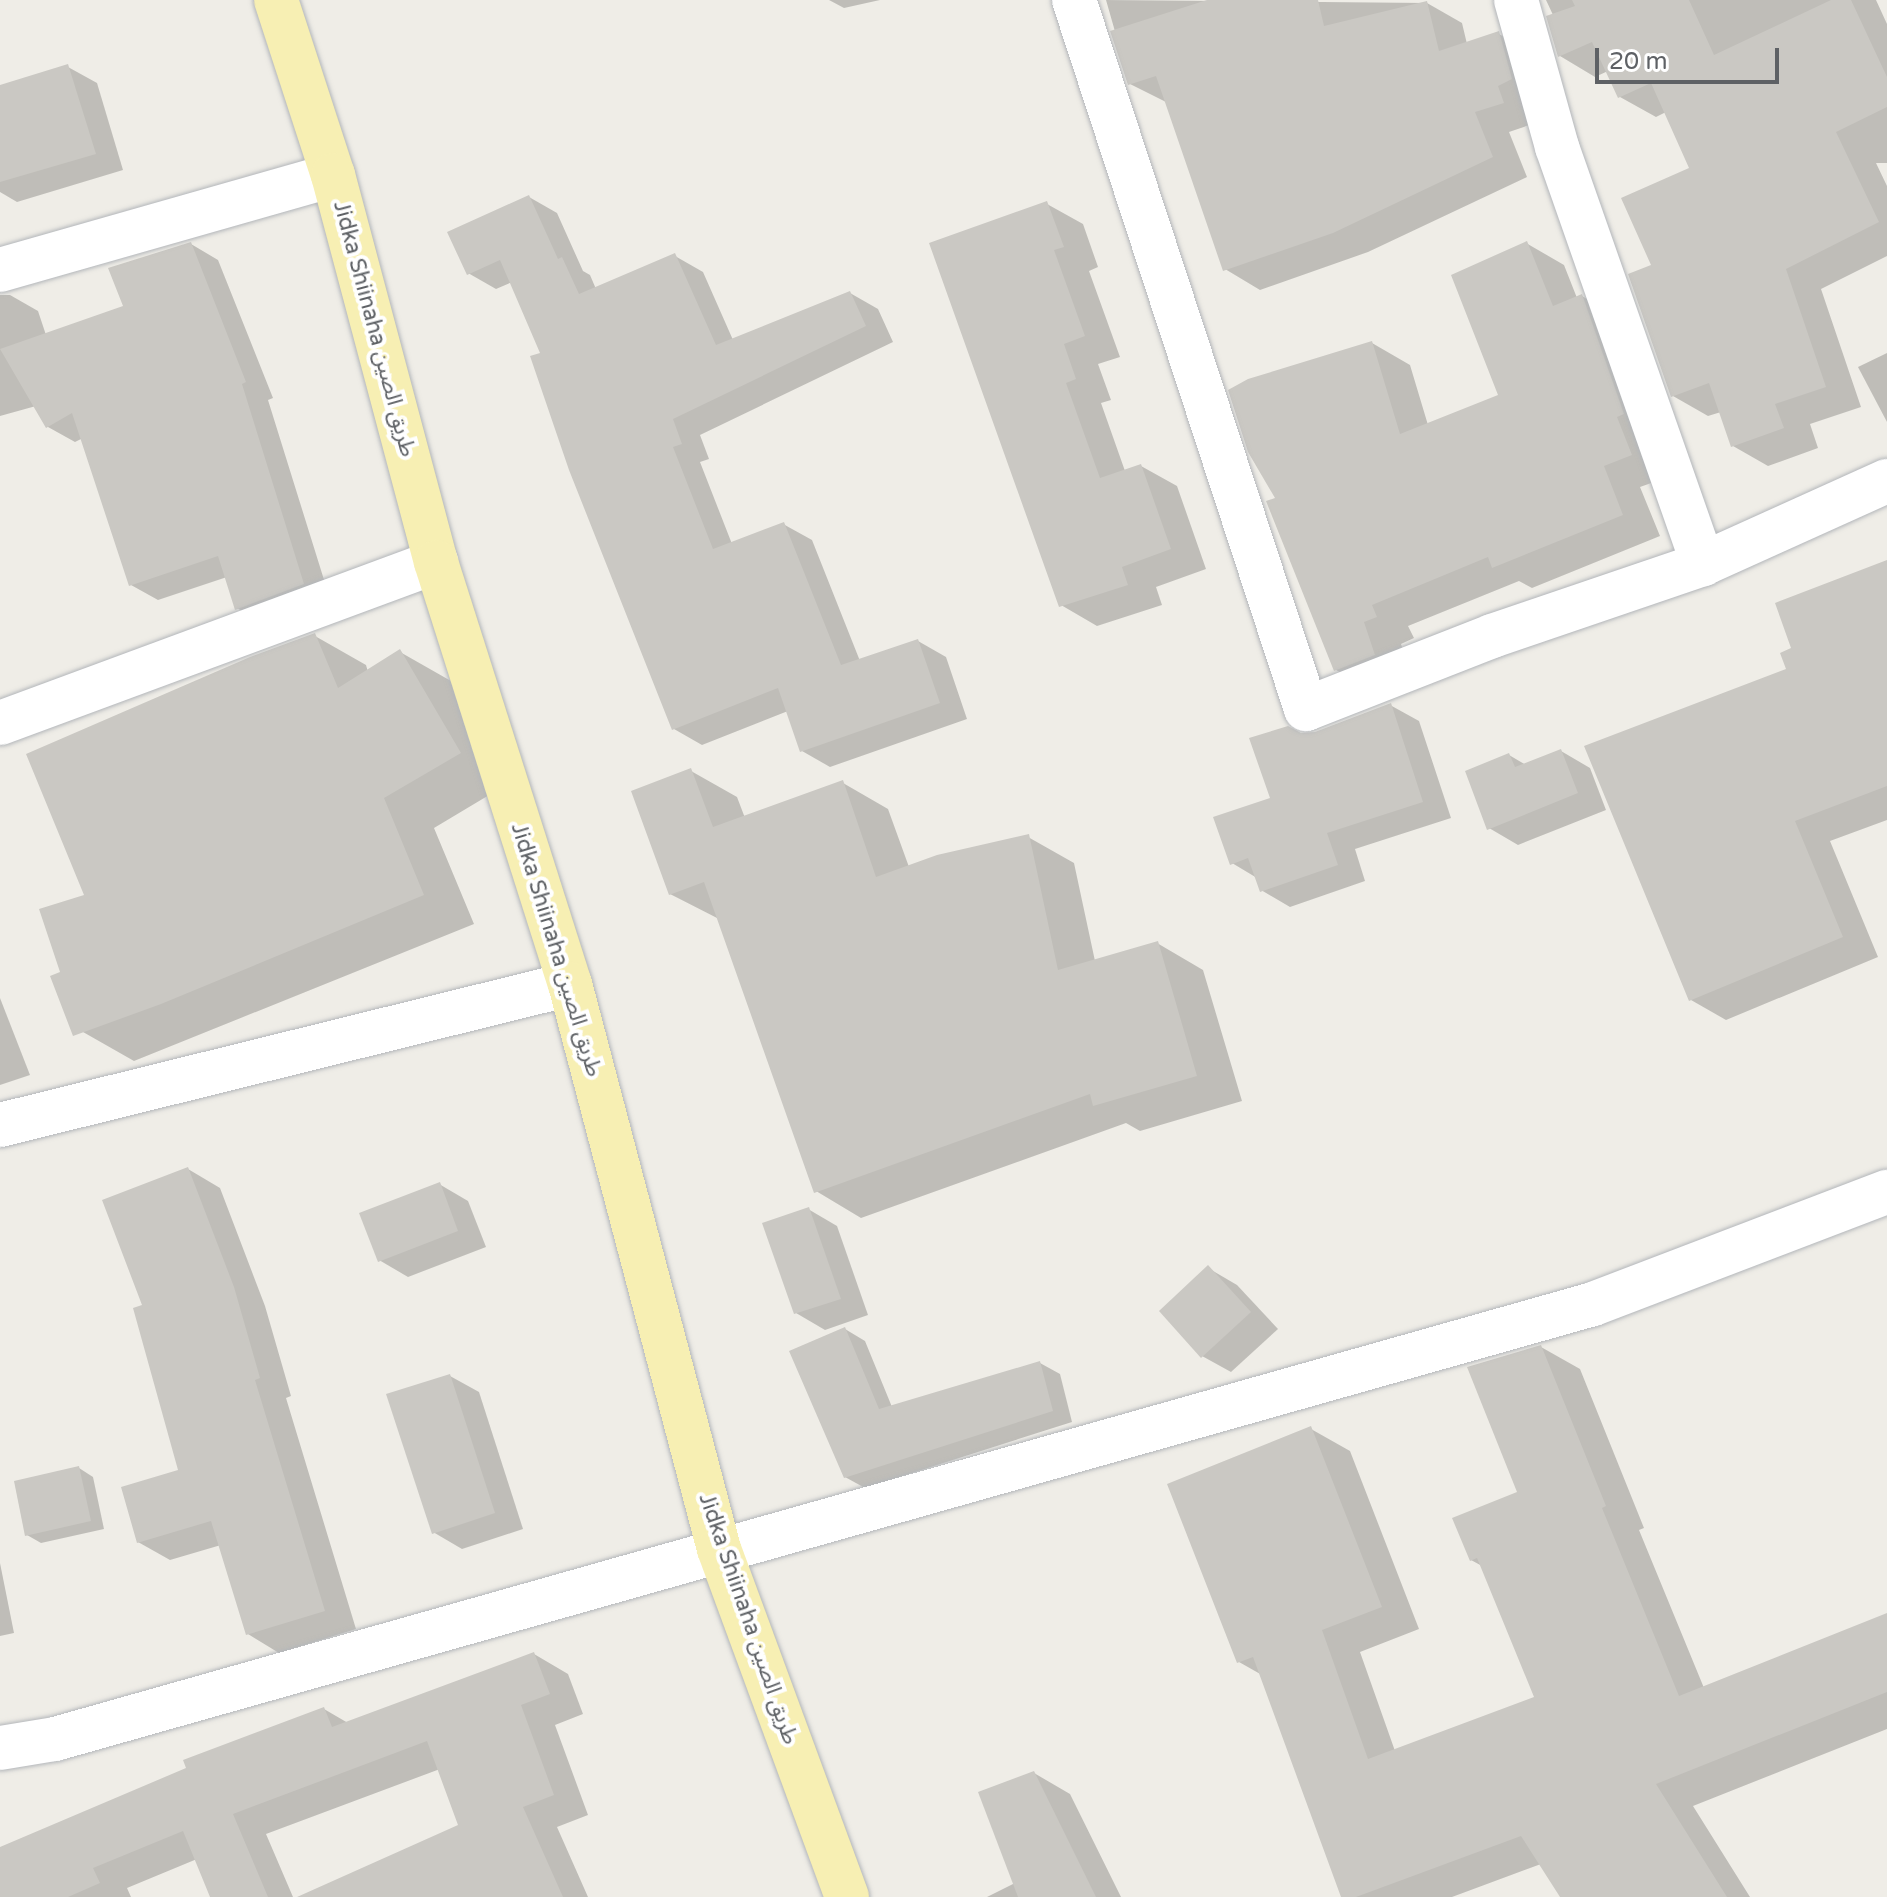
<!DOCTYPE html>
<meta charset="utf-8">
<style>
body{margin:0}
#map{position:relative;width:1887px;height:1897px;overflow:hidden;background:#efede7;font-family:"Varela Round","Noto Sans Arabic",sans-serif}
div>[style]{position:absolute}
.shadow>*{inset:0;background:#0003}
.building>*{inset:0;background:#cac8c3}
.roads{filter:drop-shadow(0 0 2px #b3b6ba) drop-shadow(0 0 2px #b3b6ba)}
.minor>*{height:44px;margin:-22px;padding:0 22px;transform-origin:22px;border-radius:22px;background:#fff}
.primary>*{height:44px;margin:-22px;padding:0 22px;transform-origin:22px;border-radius:22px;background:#f7efb3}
span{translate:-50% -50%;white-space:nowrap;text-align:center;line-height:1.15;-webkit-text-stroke:8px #fff;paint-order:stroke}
.street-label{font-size:22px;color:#5e6165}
.scale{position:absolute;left:1595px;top:48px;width:184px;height:36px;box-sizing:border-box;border:4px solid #5e6165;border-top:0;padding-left:10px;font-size:24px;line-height:28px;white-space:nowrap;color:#5e6165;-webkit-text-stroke:6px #fff;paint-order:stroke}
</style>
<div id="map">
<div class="shadow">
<i style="clip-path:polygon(829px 0,880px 0,844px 8px)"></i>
<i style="clip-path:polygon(1106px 0,1427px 3px,1462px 23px,1467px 44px,1499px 34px,1533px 54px,1538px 122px,1509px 132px,1527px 177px,1368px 252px,1260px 290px,1225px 269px,1168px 103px,1130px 84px)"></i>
<i style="clip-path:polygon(1546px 0,1876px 0,1887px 24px,1887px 163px,1876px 163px,1887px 186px,1887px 256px,1821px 289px,1861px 407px,1810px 424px,1818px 448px,1768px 466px,1733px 446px,1721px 412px,1708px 416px,1673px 396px,1653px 266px,1692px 169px,1666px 112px,1656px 117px,1620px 97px,1608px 71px,1595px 77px,1560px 56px,1553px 15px)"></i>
<i style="clip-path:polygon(68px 67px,97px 83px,123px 170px,17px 202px,0 192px,0 87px)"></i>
<i style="clip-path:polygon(529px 197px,557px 213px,583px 271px,590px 275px,596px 289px,675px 256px,703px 272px,733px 340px,850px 293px,878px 309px,893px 342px,700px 435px,709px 459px,700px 462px,732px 544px,783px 524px,812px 540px,860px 661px,918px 641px,946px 657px,967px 719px,830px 767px,802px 751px,788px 711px,702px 745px,674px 729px,543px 354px,512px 282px,496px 289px,468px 273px)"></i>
<i style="clip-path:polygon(1047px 204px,1083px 224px,1098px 267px,1089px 271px,1120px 357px,1098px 364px,1111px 400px,1101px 403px,1125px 471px,1141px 466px,1177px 486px,1206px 569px,1156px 587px,1162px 605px,1097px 626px,1061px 605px)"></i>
<i style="clip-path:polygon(1526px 243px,1564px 265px,1577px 298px,1582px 296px,1619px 318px,1668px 477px,1640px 487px,1660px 536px,1532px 588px,1519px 581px,1408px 626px,1414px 638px,1401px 644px,1412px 676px,1374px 691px,1336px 670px,1278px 499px,1372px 343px,1410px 365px,1428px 425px,1500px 396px)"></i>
<i style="clip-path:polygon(191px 244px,218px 260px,273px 398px,268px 400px,330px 599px,264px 624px,237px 608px,227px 577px,158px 600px,131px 585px,83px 438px,75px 442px,48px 427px,36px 406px,0 416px,0 295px,10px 295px,38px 311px,46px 335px,126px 307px)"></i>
<i style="clip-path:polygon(1887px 353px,1887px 422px,1858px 367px)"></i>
<i style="clip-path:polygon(1887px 562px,1887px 820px,1830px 841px,1878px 957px,1726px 1020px,1691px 1000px,1793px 650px)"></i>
<i style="clip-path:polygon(315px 636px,366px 665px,368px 672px,400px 652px,451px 681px,511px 782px,434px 828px,474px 924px,134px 1061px,83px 1032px)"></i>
<i style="clip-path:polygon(1390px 705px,1419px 721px,1451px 818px,1355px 849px,1365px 881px,1290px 907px,1261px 890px,1257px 878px,1232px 863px,1272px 799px,1301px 735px,1316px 734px)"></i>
<i style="clip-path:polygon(1561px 751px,1590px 768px,1606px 810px,1518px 845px,1489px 828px,1509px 755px,1526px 765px)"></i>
<i style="clip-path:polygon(691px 771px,737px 797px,745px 818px,843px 783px,888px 809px,909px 867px,1028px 837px,1074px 863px,1095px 961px,1157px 943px,1203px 970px,1242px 1101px,1140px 1131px,1126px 1123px,861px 1218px,816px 1191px,719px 919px,670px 894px)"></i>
<i style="clip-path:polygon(0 998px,30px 1075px,0 1085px)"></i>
<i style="clip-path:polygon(188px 1169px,220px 1188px,265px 1306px,291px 1396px,286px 1398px,356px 1629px,279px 1653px,248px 1634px,221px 1545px,170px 1560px,138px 1542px,181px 1471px,145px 1306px)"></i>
<i style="clip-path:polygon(439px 1184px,468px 1201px,486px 1247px,408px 1277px,379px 1260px)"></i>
<i style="clip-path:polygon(808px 1209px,837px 1226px,868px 1315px,825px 1330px,796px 1313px)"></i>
<i style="clip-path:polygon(1208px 1268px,1237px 1285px,1278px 1329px,1231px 1372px,1202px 1356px)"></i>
<i style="clip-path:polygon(845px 1329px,865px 1341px,892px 1407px,1040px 1363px,1060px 1374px,1072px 1422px,865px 1488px,845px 1477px)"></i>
<i style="clip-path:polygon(1541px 1347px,1580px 1369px,1644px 1528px,1639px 1530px,1704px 1688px,1887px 1615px,1887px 1729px,1693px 1806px,1750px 1897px,1563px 1897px,1541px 1864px,1452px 1897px,1343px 1897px,1262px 1675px,1239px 1662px,1311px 1429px,1350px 1451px,1419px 1629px,1360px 1652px,1395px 1751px,1536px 1698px,1482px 1566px,1471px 1560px,1520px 1493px)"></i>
<i style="clip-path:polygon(450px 1376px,479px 1392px,523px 1529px,462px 1549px,433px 1532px)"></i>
<i style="clip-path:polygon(79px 1468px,93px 1477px,104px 1529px,41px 1543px,27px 1535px)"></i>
<i style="clip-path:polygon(0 1563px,14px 1633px,0 1636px)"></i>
<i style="clip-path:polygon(534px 1654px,568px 1674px,583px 1714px,555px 1725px,588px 1815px,557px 1827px,588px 1897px,301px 1897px,460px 1826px,440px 1769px,266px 1834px,293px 1897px,213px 1897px,197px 1859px,127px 1888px,131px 1897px,7px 1897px,0 1883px,0 1850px,324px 1709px,348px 1723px)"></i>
<i style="clip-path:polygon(1034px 1773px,1070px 1794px,1121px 1897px,987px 1897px,1015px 1883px)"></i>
</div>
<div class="building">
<i style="clip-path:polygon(1207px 0,1318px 0,1324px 26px,1427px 1px,1439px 51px,1499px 31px,1512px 79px,1498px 86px,1504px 103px,1475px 112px,1493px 157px,1333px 233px,1223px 271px,1156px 76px,1128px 85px,1110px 31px)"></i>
<i style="clip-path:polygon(1572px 0,1689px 0,1714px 55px,1831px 0,1851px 0,1887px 77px,1887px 107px,1836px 132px,1879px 222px,1786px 269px,1826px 387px,1775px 404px,1784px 428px,1731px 447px,1709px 383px,1671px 397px,1628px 274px,1651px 265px,1621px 198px,1689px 168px,1651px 83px,1618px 98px,1592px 42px,1558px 57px,1546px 16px,1575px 6px)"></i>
<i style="clip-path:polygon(68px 64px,96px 154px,0 182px,0 85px)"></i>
<i style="clip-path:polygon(529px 195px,558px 259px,562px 257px,579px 294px,675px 253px,716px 345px,850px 291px,866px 326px,673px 419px,682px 444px,673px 447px,713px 549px,784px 522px,841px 665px,918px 639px,940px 703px,800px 752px,778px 688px,672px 730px,569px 470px,530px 356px,540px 353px,500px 260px,467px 275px,447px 232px)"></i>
<i style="clip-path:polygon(1047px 201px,1064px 247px,1054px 250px,1085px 336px,1064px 344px,1076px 379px,1066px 383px,1100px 478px,1141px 464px,1171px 549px,1122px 567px,1128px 585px,1059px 607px,929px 243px)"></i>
<i style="clip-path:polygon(1527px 241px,1553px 306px,1582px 294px,1624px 414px,1617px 417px,1632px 455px,1604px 466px,1623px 515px,1492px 568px,1488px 557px,1372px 605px,1377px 617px,1364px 622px,1375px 655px,1334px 671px,1266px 501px,1275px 498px,1248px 452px,1228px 390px,1248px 379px,1372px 341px,1400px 434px,1498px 395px,1451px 275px)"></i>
<i style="clip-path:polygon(191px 242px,246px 382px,242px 384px,304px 584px,235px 610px,218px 556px,129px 586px,72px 413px,46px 428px,0 349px,123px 306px,108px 268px)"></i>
<i style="clip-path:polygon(1887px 560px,1887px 786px,1795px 821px,1843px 937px,1689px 1001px,1584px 746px,1786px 669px,1780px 653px,1791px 648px,1775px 603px)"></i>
<i style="clip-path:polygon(315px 633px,338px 688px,400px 649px,461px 753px,384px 798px,424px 895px,161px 1004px,73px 1036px,50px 976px,60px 972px,39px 909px,84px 895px,26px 754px,250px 657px)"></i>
<i style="clip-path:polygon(1391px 703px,1423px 802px,1327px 833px,1338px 865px,1260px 892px,1248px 858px,1230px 865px,1213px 817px,1270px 798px,1249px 738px,1288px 726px,1301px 733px,1315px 732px)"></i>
<i style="clip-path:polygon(1561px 749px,1578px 793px,1487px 830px,1465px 771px,1509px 753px,1515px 767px)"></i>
<i style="clip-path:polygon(691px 768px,713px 827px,843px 780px,876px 877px,937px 855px,1029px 834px,1058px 970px,1158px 941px,1197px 1076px,1093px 1106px,1090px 1094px,814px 1193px,704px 882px,669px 895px,631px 791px)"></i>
<i style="clip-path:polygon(188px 1167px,234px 1287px,260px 1378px,255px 1380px,325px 1611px,246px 1635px,211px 1521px,137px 1543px,121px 1487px,178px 1470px,133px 1308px,142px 1305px,102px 1200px)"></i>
<i style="clip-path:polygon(440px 1182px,458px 1231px,378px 1262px,359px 1213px)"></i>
<i style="clip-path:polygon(809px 1207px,841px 1299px,794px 1314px,762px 1223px)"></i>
<i style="clip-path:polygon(1208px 1265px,1251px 1312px,1201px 1358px,1159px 1311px)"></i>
<i style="clip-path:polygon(845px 1327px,879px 1409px,1040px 1361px,1053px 1411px,844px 1478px,789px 1351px)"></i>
<i style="clip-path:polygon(1541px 1345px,1606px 1506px,1602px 1508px,1679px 1696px,1887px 1613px,1887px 1692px,1656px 1784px,1727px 1897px,1560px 1897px,1521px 1836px,1356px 1897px,1341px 1897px,1253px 1657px,1237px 1663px,1167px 1484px,1311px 1426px,1382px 1607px,1322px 1630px,1368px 1759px,1534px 1697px,1477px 1558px,1470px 1561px,1452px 1518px,1517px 1492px,1467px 1367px)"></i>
<i style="clip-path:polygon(450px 1374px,495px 1513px,432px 1534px,386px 1394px)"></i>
<i style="clip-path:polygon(79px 1466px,91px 1521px,25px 1536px,14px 1481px)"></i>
<i style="clip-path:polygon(534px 1652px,550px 1694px,521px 1705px,554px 1795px,523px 1807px,563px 1897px,297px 1897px,458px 1825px,427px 1741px,233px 1814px,268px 1897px,210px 1897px,183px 1831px,93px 1868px,100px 1883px,68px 1897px,0 1897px,0 1847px,186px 1768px,183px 1760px,324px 1707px,332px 1727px)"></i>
<i style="clip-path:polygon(1034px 1771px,1096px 1897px,1018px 1897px,978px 1792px)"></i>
</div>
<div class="roads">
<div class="minor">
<i style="left:1074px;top:0;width:746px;rotate:71.88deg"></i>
<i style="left:1306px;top:709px;width:200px;rotate:-21.4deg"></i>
<i style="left:1492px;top:636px;width:223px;rotate:-18.8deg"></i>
<i style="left:1703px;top:564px;width:202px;rotate:-24.3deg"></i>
<i style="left:1516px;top:0;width:153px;rotate:74.4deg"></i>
<i style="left:1557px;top:147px;width:442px;rotate:70.7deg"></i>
<i style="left:0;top:270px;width:346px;rotate:-15.9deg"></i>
<i style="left:0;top:723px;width:465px;rotate:-20.3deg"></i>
<i style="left:0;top:1125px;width:587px;rotate:-13.89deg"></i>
<i style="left:0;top:1748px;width:56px;rotate:-9.3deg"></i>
<i style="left:55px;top:1739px;width:1598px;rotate:-15.79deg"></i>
<i style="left:1593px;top:1304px;width:315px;rotate:-20.9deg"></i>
</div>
<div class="primary">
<i style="left:276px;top:0;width:184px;rotate:72deg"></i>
<i style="left:333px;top:175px;width:400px;rotate:75.1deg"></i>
<i style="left:436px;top:562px;width:443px;rotate:72.4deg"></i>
<i style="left:570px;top:984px;width:584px;rotate:75.23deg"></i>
<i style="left:719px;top:1549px;width:371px;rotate:69.8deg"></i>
</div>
</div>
<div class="street-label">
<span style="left:374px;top:329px;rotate:75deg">Jidka Shiinaha طريق الصين</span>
<span style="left:556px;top:950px;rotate:73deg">Jidka Shiinaha طريق الصين</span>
<span style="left:748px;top:1619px;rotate:71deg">Jidka Shiinaha طريق الصين</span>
</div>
<div class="scale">20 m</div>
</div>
